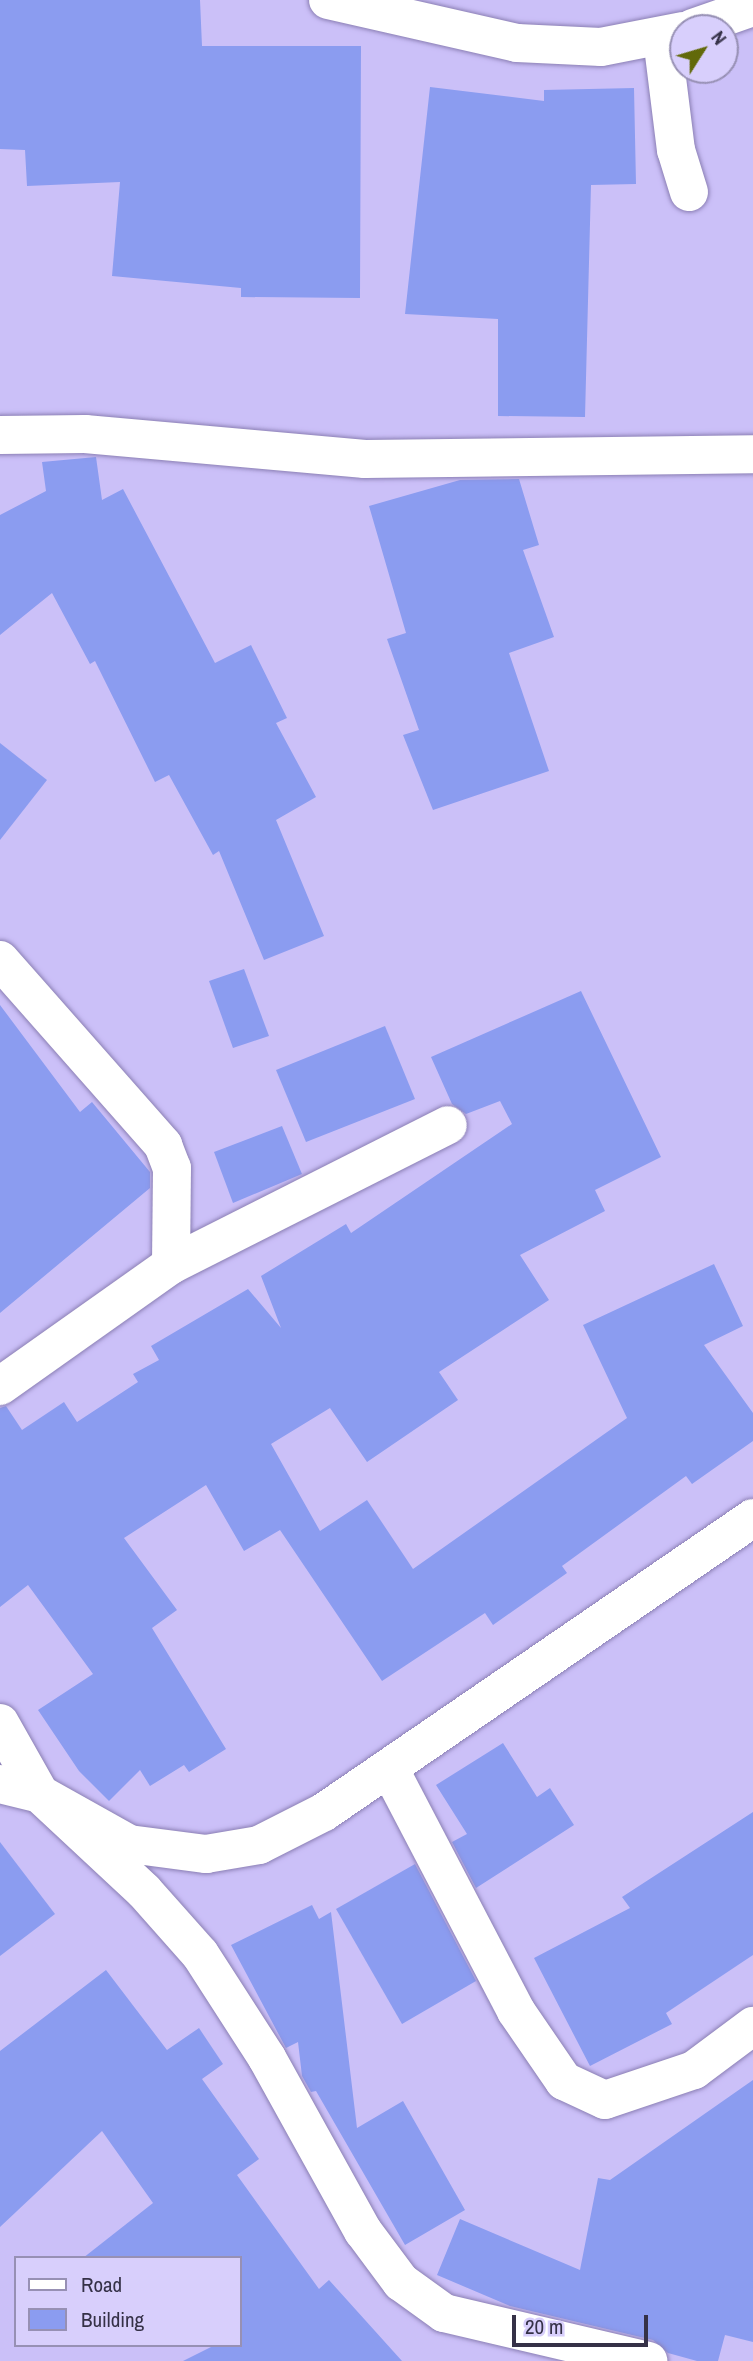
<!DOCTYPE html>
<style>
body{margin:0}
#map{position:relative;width:753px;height:2361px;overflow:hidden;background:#cbc0f8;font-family:"Archivo Narrow",sans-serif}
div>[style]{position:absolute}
.building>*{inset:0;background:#8b9cf0}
.roads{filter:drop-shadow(0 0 2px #8b7fb4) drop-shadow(0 0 2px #8b7fb4)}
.minor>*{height:38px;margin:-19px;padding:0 19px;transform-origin:19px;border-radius:19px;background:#fff}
span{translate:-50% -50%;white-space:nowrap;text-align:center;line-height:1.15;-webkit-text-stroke:6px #d8cffc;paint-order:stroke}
.legend{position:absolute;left:14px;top:2256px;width:228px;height:91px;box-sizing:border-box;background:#d8cffc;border:2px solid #9790b4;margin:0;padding:9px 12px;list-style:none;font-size:21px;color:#353147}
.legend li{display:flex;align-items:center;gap:14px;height:35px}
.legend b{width:35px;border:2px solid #9790b4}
.north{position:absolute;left:669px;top:14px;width:70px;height:70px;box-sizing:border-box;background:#d8cffc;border:2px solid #9790b4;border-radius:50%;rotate:53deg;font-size:19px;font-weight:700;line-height:28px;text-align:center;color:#353147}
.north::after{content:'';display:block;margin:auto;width:24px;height:32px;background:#62690a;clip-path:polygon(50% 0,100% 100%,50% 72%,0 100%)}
.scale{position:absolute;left:512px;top:2315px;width:136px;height:32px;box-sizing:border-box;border:4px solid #353147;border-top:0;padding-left:9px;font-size:21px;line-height:24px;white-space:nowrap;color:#353147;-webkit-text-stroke:5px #d8cffc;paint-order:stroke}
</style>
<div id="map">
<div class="building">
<i style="clip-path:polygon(0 0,200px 0,202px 46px,361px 46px,360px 298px,241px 297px,241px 288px,112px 276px,120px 182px,27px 186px,25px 150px,0 149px)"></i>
<i style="clip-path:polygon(430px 87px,544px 101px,544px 90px,634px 88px,636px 184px,591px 185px,585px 417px,498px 416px,498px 319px,405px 314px)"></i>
<i style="clip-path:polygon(96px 457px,102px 500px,123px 489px,215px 663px,251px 645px,287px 718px,276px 723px,316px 797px,276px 820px,324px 936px,264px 960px,219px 851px,213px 855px,169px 775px,155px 782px,95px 661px,90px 664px,52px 593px,0 635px,0 515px,46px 491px,42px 462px)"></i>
<i style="clip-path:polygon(519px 479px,539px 545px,523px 550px,554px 637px,509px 653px,549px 771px,433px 810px,403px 735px,419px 730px,387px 639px,406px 633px,369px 506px,460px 480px)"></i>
<i style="clip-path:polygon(0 743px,47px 780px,0 840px)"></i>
<i style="clip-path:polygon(244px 969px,269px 1036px,233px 1048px,209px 981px)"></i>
<i style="clip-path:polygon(581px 991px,661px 1157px,595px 1190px,605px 1211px,520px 1255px,549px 1300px,439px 1372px,458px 1400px,367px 1462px,330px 1408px,271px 1444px,320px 1531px,367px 1500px,413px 1569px,627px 1418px,583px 1325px,714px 1264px,743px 1326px,704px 1345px,753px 1413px,753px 1441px,692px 1484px,686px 1476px,562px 1566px,567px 1573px,493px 1625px,485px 1613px,382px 1681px,280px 1530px,244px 1551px,206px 1485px,124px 1538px,177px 1610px,152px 1628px,226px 1749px,189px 1772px,184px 1765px,150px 1786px,140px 1770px,109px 1801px,79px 1771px,38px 1710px,93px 1674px,28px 1585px,0 1607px,0 1408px,6px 1406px,22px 1430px,64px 1402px,77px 1422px,138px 1382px,133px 1374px,159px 1360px,151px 1346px,248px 1289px,281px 1328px,261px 1276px,346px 1224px,351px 1233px,512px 1124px,500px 1101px,466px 1114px,452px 1104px,431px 1057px)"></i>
<i style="clip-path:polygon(0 1005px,80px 1112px,92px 1102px,150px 1172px,150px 1188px,0 1313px)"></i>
<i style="clip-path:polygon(385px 1026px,415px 1099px,306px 1142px,276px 1070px)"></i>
<i style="clip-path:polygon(282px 1126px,302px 1174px,233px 1203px,214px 1152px)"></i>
<i style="clip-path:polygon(503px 1743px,537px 1797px,550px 1788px,574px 1825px,476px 1888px,452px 1842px,467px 1834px,436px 1785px)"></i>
<i style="clip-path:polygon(753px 1812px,753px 1955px,666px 2013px,672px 2024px,590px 2066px,534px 1958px,630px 1908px,622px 1897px)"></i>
<i style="clip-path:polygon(0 1842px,55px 1914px,0 1956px)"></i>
<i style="clip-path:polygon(415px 1864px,476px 1981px,402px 2024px,336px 1909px)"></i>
<i style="clip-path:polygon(312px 1905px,319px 1919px,331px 1912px,357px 2128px,403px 2101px,465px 2210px,405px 2245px,316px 2091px,311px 2092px,302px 2076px,298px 2042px,286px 2048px,231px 1945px)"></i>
<i style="clip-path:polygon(106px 1970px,167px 2050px,199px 2028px,223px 2064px,202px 2079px,259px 2159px,237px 2175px,319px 2289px,329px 2280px,402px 2361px,183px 2361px,215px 2345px,240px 2345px,240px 2258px,83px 2258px,153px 2203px,102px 2131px,0 2227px,0 2051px)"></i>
<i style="clip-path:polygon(753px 2080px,753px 2342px,725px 2335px,718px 2361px,697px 2361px,668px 2353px,653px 2340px,510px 2306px,437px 2275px,460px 2219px,580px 2270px,598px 2178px,610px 2180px)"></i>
</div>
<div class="roads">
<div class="minor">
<i style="left:328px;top:0;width:194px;rotate:12.8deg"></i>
<i style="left:517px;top:43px;width:84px;rotate:2.7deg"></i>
<i style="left:601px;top:47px;width:84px;rotate:-11deg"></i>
<i style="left:693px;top:28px;width:64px;rotate:-19.3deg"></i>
<i style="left:662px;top:38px;width:113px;rotate:82.9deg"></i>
<i style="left:676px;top:150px;width:44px;rotate:72.8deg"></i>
<i style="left:0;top:435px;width:85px;rotate:-0.7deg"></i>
<i style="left:85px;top:434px;width:281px;rotate:5.1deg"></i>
<i style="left:365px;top:459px;width:388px;rotate:-0.7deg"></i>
<i style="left:0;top:960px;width:247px;rotate:48.6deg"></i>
<i style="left:163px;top:1145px;width:25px;rotate:69deg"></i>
<i style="left:172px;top:1168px;width:97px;rotate:90.6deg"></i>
<i style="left:0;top:1386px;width:209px;rotate:-35.3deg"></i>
<i style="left:171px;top:1265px;width:310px;rotate:-26.8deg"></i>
<i style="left:0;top:1723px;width:81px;rotate:60.6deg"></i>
<i style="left:40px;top:1794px;width:142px;rotate:43deg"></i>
<i style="left:144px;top:1891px;width:84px;rotate:48.4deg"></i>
<i style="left:200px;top:1954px;width:124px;rotate:57.2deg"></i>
<i style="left:267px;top:2058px;width:198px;rotate:61deg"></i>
<i style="left:363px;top:2231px;width:64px;rotate:53.3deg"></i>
<i style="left:401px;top:2282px;width:53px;rotate:35.8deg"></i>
<i style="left:444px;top:2313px;width:210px;rotate:13.2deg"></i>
<i style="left:389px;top:1768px;width:274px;rotate:62.4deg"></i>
<i style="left:516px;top:2011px;width:85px;rotate:55.6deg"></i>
<i style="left:564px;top:2081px;width:45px;rotate:24.9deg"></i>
<i style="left:605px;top:2100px;width:94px;rotate:-18.6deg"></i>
<i style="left:694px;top:2070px;width:74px;rotate:-36.7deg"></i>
<i style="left:0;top:1784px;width:41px;rotate:14deg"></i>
<i style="left:40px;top:1794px;width:102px;rotate:29.3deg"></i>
<i style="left:129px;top:1844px;width:78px;rotate:7.4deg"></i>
<i style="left:206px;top:1854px;width:54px;rotate:-9.6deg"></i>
<i style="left:259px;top:1845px;width:73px;rotate:-26.9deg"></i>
<i style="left:324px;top:1812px;width:520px;rotate:-34.42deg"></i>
</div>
</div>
<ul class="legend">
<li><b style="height:9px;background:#fff"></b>Road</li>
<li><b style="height:19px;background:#8b9cf0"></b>Building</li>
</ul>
<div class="north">N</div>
<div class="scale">20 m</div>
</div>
